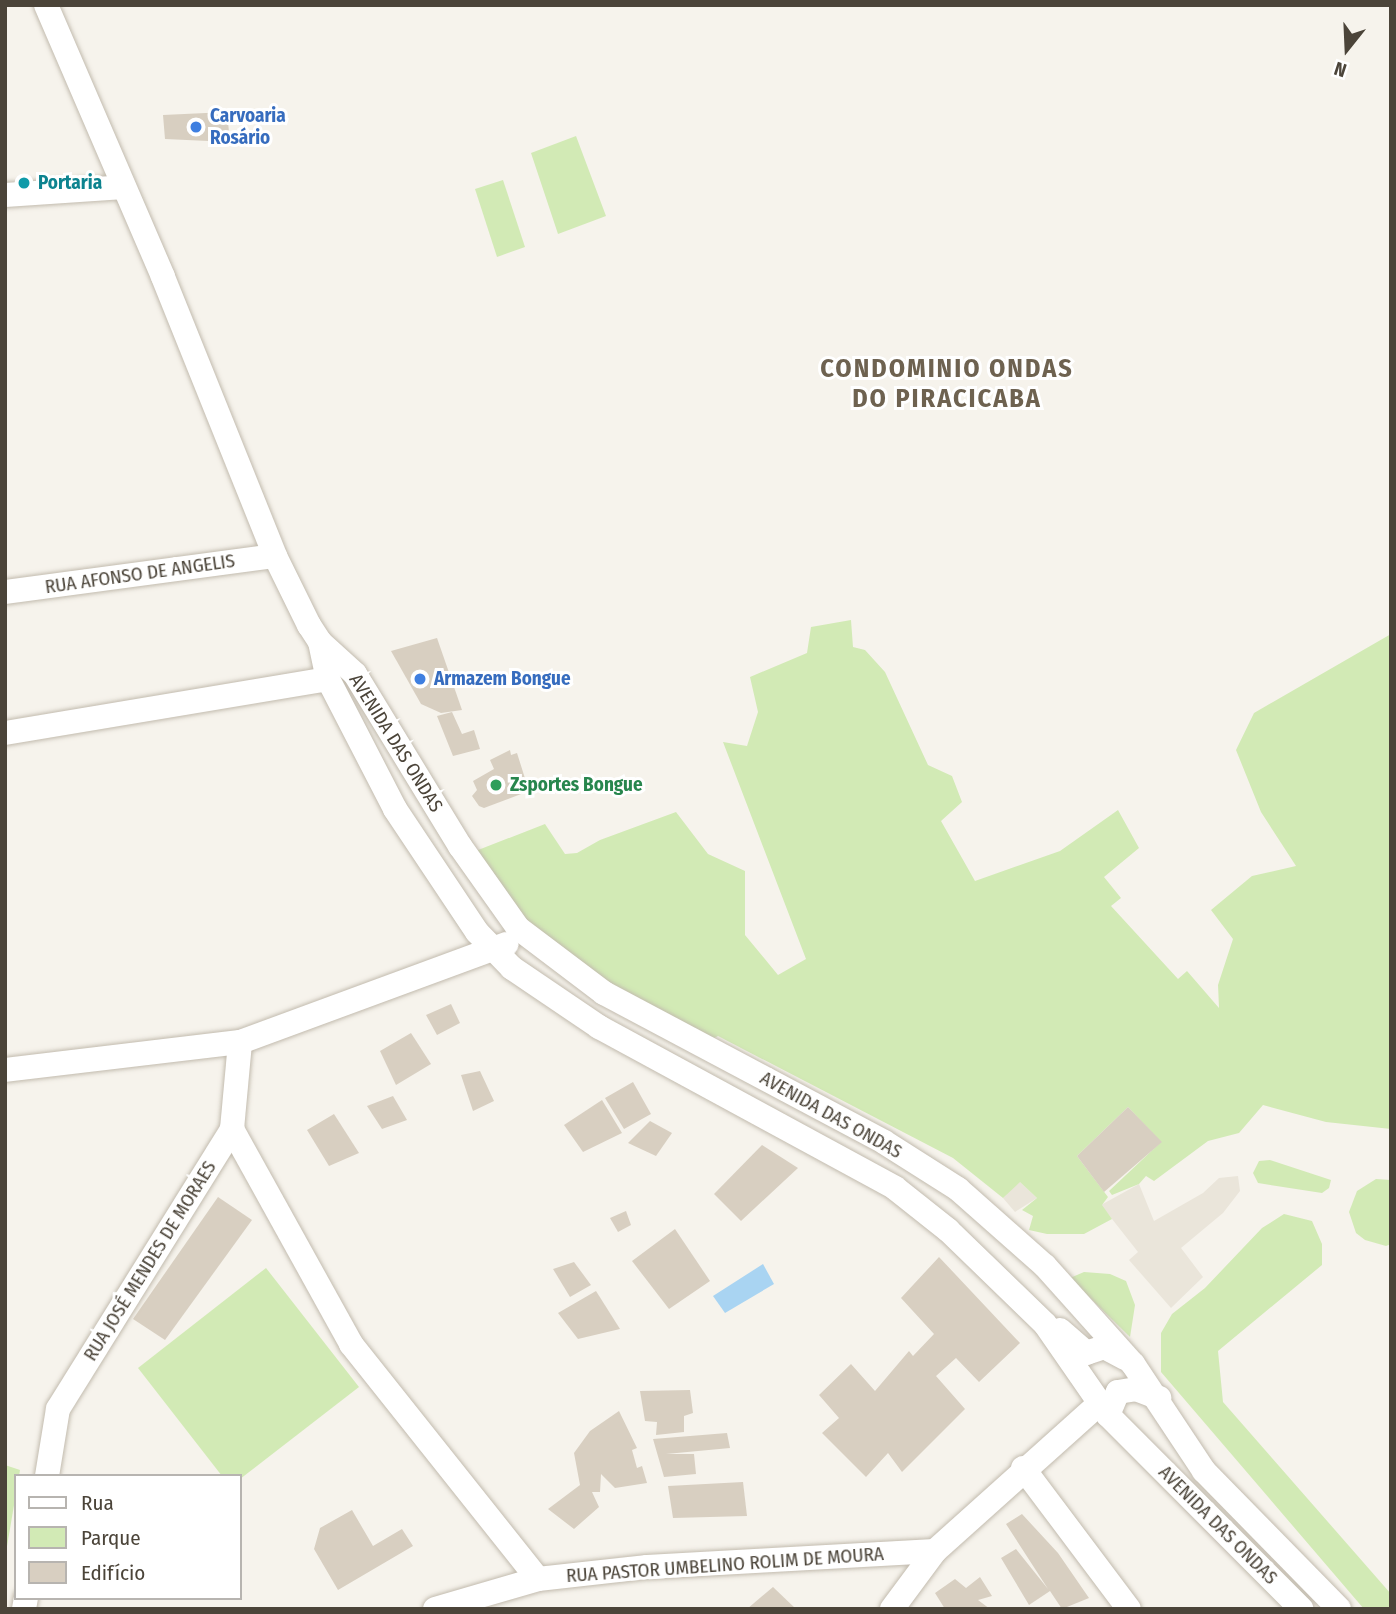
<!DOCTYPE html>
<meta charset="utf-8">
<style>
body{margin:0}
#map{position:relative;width:1396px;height:1614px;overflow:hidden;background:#f6f3ec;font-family:"Fira Sans Condensed",sans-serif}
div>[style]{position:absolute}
.residential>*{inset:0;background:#eae5da}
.green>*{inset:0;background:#d2eab5}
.water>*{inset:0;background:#a9d4f2}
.building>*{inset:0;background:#d8cfc1}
.roads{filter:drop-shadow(0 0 2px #c2bbae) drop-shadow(0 0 2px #c2bbae)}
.minor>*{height:24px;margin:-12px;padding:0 12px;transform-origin:12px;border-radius:12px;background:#fff}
.dots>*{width:19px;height:19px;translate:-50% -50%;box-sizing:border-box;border:4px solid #fff;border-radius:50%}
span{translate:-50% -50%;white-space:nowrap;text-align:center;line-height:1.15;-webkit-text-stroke:6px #fff;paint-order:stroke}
.shop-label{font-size:19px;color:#366cbe;font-weight:700}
.left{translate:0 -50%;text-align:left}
.culture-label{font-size:19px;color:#0d838f;font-weight:700}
.street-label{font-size:19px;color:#4b4439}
.leisure-label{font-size:19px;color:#27864d;font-weight:700}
.district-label{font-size:26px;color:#6e6250;font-weight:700;letter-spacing:2px}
.frame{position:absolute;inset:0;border:7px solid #4b4439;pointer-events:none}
.legend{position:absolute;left:14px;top:1474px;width:228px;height:126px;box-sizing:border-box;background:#fff;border:2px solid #b7b4b0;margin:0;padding:9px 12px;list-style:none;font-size:21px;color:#4b4439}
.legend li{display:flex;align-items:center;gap:14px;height:35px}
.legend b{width:35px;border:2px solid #b7b4b0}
.north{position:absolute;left:1312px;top:14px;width:70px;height:70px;-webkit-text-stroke:5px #fff;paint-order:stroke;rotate:198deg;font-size:19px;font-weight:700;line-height:28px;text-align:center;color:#4b4439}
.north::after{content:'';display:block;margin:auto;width:24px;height:32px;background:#4b4439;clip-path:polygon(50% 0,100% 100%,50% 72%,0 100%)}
</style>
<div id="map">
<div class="residential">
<i style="clip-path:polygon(1238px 1176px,1240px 1191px,1223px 1213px,1181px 1248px,1203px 1277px,1171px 1308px,1129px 1260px,1138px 1252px,1101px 1205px,1139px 1184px,1154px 1221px,1203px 1193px,1219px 1178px)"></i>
<i style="clip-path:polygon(1019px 1181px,1037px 1198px,1015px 1212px,1003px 1198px)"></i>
</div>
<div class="green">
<i style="clip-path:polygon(576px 136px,606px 216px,558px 234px,531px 153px)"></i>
<i style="clip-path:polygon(503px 180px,525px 247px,497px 257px,475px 189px)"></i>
<i style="clip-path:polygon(851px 620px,853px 647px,865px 650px,885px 672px,928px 765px,952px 776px,962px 802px,941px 821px,975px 881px,1060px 851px,1118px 810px,1139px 848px,1104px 877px,1121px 898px,1111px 906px,1178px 979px,1187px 971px,1219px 1008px,1218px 985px,1233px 939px,1211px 910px,1252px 876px,1296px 866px,1261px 812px,1236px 750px,1254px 713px,1391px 634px,1391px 1129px,1326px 1122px,1263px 1105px,1239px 1133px,1208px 1141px,1154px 1181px,1146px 1176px,1139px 1184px,1112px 1195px,1109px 1191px,1161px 1142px,1128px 1107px,1077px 1156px,1108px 1197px,1102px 1205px,1112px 1219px,1084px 1234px,1047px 1234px,1029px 1230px,1033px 1216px,1022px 1210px,1037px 1198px,1020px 1182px,1003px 1198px,953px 1158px,718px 1036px,708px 1041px,611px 985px,526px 923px,473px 852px,545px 824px,565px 854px,577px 853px,600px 840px,676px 812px,708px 854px,745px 871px,745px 935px,778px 975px,806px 959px,723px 742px,747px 746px,758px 712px,750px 677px,807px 653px,811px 627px)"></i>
<i style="clip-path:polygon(1270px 1160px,1331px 1180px,1329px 1188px,1322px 1193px,1258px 1183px,1253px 1173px,1259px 1161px)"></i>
<i style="clip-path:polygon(1376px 1179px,1391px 1180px,1391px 1244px,1386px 1246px,1365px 1240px,1356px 1233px,1349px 1212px,1357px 1191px)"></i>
<i style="clip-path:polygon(1284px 1214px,1312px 1221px,1322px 1244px,1322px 1265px,1218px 1351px,1223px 1402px,1391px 1594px,1391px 1609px,1364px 1609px,1161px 1372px,1161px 1333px,1172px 1314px,1205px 1288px,1262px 1228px)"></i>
<i style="clip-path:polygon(266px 1268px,359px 1387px,240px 1479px,222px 1476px,138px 1368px)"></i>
<i style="clip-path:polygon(1084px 1272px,1110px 1274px,1126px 1281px,1135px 1305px,1130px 1337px,1070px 1278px)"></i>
<i style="clip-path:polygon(5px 1465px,20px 1470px,5px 1558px)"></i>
</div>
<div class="water">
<i style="clip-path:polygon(763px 1264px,774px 1284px,725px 1313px,713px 1296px)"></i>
</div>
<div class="building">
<i style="clip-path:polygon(227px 112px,230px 142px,165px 139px,163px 115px)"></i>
<i style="clip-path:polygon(437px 638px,462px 710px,441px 713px,421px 704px,391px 651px)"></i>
<i style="clip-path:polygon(452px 712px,462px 734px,474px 730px,480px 749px,453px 756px,437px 716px)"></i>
<i style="clip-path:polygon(510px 750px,511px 755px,517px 753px,529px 791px,484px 808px,479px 806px,472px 796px,477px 790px,473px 781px,494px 769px,490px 760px)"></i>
<i style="clip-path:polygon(451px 1004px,460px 1023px,437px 1035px,426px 1015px)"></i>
<i style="clip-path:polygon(411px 1033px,431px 1064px,396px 1085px,380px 1051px)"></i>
<i style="clip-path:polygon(480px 1071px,494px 1101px,473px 1111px,461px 1075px)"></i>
<i style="clip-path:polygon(633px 1082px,651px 1114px,624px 1129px,605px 1098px)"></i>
<i style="clip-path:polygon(393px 1096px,407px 1120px,382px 1129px,367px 1106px)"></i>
<i style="clip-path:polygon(602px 1100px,622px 1133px,583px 1152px,564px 1125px)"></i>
<i style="clip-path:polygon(1128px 1107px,1162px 1142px,1104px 1192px,1077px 1156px)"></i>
<i style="clip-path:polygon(334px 1114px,359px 1153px,329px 1166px,307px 1130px)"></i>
<i style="clip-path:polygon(650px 1121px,672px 1133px,656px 1156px,628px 1143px)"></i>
<i style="clip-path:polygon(762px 1145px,798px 1168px,741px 1221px,714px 1194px)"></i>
<i style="clip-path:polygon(218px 1197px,252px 1220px,165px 1340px,133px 1319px)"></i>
<i style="clip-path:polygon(626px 1211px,631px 1225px,618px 1232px,610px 1218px)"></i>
<i style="clip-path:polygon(675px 1229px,710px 1281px,669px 1309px,632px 1261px)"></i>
<i style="clip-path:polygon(939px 1257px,1020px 1343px,979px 1382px,956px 1358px,936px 1376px,965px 1409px,902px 1472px,888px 1453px,866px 1477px,822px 1433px,839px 1418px,819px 1395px,851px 1364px,875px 1391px,909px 1351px,913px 1356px,934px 1334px,901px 1298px)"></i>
<i style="clip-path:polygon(574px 1262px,591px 1285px,570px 1297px,553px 1269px)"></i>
<i style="clip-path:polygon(596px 1291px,620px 1329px,578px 1339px,558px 1313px)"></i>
<i style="clip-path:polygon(690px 1390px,693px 1413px,684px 1416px,684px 1432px,656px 1435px,657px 1422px,645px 1421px,640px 1391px)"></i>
<i style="clip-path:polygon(619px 1411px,637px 1448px,632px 1450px,637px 1468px,642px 1466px,647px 1483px,615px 1488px,601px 1474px,600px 1492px,592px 1492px,599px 1507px,574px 1529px,548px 1509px,580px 1485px,574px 1453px,590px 1431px)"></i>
<i style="clip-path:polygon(727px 1433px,730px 1448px,666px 1454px,694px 1454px,696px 1474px,664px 1477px,653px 1439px)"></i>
<i style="clip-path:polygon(743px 1482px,747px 1516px,673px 1518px,668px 1486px)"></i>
<i style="clip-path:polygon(352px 1510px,373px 1546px,402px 1529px,413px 1546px,338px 1590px,314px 1549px,320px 1528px)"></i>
<i style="clip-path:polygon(1022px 1514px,1058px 1553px,1089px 1598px,1062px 1609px,1050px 1591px,1029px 1605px,1001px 1558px,1016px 1549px,1048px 1589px,1006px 1524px)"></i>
<i style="clip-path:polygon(980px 1577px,992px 1596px,978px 1600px,990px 1609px,945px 1609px,935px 1593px,955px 1579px,966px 1588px)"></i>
<i style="clip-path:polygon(773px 1587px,796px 1609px,747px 1609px)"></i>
</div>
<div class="roads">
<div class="minor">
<i style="left:46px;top:5px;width:296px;rotate:66.7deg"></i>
<i style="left:163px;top:277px;width:301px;rotate:68.1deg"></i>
<i style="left:275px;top:556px;width:77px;rotate:63.8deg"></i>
<i style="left:309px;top:625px;width:20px;rotate:57deg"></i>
<i style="left:320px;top:642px;width:47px;rotate:42.4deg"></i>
<i style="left:355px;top:674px;width:202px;rotate:58.6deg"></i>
<i style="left:460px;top:846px;width:100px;rotate:54.7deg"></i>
<i style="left:518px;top:928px;width:108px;rotate:37.1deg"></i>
<i style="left:604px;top:993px;width:317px;rotate:28deg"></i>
<i style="left:884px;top:1142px;width:88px;rotate:32.4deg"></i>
<i style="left:958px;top:1189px;width:116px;rotate:41.5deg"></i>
<i style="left:1045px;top:1266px;width:132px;rotate:48.1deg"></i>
<i style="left:1133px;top:1364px;width:128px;rotate:56.4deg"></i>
<i style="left:1204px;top:1471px;width:193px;rotate:45.6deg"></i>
<i style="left:5px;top:195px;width:119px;rotate:-3.8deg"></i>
<i style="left:5px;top:592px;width:272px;rotate:-7.6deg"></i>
<i style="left:320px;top:642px;width:38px;rotate:78deg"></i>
<i style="left:328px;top:679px;width:146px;rotate:62.7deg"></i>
<i style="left:395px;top:809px;width:148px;rotate:56.3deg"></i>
<i style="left:477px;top:932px;width:50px;rotate:45.8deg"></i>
<i style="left:512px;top:968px;width:105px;rotate:34.1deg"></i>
<i style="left:599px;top:1027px;width:337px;rotate:28.5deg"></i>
<i style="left:895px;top:1188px;width:68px;rotate:38.4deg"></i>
<i style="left:948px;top:1230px;width:135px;rotate:44.1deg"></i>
<i style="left:1045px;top:1324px;width:111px;rotate:55.3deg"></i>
<i style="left:1108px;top:1415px;width:274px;rotate:45.1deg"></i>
<i style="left:5px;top:733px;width:327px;rotate:-9.5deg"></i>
<i style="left:5px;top:1070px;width:237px;rotate:-6.8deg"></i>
<i style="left:240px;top:1042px;width:284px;rotate:-20.2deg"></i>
<i style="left:232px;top:1129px;width:246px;rotate:61deg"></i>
<i style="left:351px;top:1344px;width:300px;rotate:51.5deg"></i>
<i style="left:1060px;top:1330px;width:35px;rotate:41deg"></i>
<i style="left:1086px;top:1353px;width:19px;rotate:-18deg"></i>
<i style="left:1104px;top:1347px;width:24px;rotate:28deg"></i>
<i style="left:1108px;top:1415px;width:25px;rotate:-67deg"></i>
<i style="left:1118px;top:1392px;width:18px;rotate:-9deg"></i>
<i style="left:1136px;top:1389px;width:25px;rotate:21deg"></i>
<i style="left:1023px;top:1468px;width:176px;rotate:53.1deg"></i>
<i style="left:47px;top:1476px;width:68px;rotate:-80.7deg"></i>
<i style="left:58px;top:1409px;width:330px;rotate:-58.1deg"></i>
<i style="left:232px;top:1129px;width:87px;rotate:-84.7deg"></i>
<i style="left:24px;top:1609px;width:11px;rotate:-80deg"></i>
<i style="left:435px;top:1609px;width:107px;rotate:-16.2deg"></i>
<i style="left:538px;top:1579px;width:110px;rotate:-6.3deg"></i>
<i style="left:647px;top:1567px;width:288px;rotate:-3.2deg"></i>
<i style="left:892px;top:1609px;width:72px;rotate:-53.4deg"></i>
<i style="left:935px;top:1551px;width:222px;rotate:-41.9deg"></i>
</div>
</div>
<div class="dots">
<i style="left:196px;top:127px;background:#3f7fe0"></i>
<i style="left:24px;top:183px;background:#0f9aa8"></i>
<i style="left:420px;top:679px;background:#3f7fe0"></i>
<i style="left:496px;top:785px;background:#2e9e5b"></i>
</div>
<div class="shop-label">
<span class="left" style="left:210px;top:127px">Carvoaria<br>Rosário</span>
<span class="left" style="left:434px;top:679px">Armazem Bongue</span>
</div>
<div class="culture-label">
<span class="left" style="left:38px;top:183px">Portaria</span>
</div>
<div class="street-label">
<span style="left:140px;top:574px;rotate:-8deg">RUA AFONSO DE ANGELIS</span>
<span style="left:396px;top:743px;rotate:58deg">AVENIDA DAS ONDAS</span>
<span style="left:831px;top:1115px;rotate:29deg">AVENIDA DAS ONDAS</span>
<span style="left:150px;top:1261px;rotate:-58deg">RUA JOSÉ MENDES DE MORAES</span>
<span style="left:1218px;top:1525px;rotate:45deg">AVENIDA DAS ONDAS</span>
<span style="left:725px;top:1565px;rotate:-4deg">RUA PASTOR UMBELINO ROLIM DE MOURA</span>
</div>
<div class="leisure-label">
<span class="left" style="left:510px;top:785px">Zsportes Bongue</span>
</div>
<div class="district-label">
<span style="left:947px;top:384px">CONDOMINIO ONDAS<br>DO PIRACICABA</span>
</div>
<div class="frame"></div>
<ul class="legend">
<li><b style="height:9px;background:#fff"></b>Rua</li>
<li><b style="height:19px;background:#d2eab5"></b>Parque</li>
<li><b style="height:19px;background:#d8cfc1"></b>Edifício</li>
</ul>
<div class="north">N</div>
</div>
